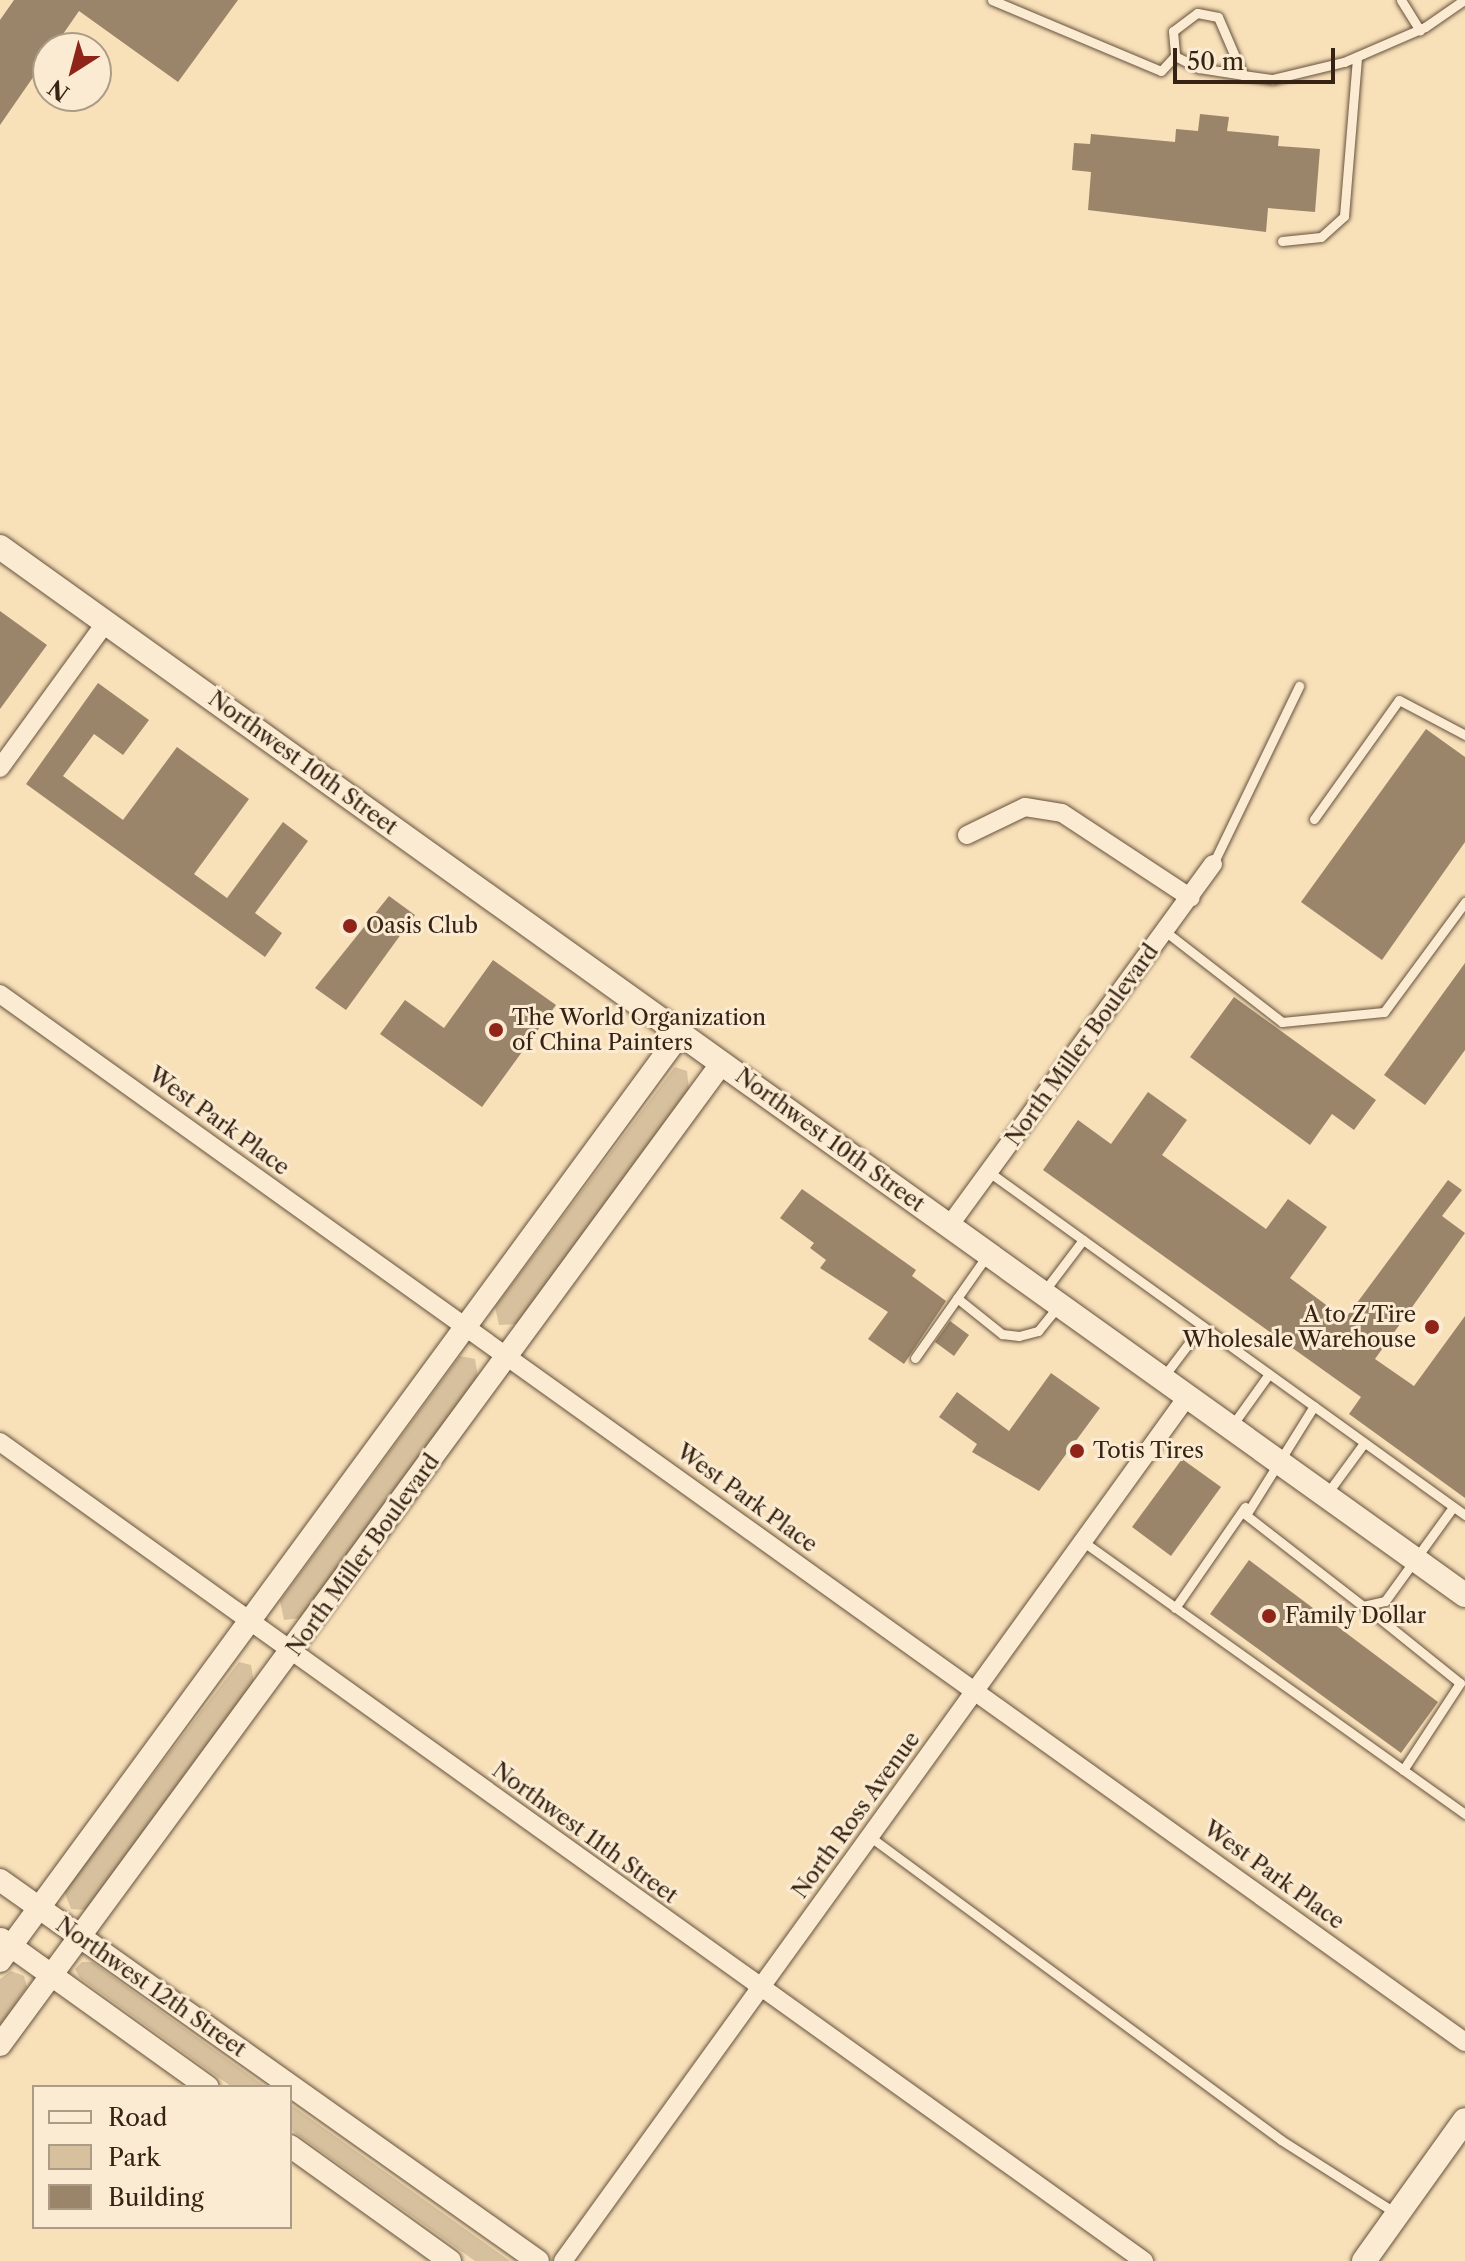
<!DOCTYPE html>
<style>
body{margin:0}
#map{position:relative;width:1465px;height:2261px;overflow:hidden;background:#f8e0b9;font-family:"Libre Caslon Text",serif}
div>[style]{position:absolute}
.green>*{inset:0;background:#d7c09d}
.building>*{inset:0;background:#9b856a}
.roads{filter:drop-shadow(0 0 2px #66523d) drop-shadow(0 0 2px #66523d)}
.service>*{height:9px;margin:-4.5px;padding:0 4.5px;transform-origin:4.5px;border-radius:4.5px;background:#faebd2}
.minor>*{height:18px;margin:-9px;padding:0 9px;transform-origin:9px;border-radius:9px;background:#faebd2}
.tertiary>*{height:22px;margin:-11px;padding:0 11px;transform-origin:11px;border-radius:11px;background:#faebd2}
.secondary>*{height:24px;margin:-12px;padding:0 12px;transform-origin:12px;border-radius:12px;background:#faebd2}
.dots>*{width:22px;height:22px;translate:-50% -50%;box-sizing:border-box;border:4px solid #faebd2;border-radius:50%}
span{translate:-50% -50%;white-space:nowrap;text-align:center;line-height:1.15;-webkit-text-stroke:6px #faebd2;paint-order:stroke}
.street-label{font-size:22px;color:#362314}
.poi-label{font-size:22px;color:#362314}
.left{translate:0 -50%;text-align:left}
.right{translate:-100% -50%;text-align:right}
.legend{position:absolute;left:32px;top:2085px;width:260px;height:144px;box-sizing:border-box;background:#faebd2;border:2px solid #ac9b86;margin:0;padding:10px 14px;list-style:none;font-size:24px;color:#362314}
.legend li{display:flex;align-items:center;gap:16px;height:40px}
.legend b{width:40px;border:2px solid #ac9b86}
.north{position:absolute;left:32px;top:32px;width:80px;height:80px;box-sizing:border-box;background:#faebd2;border:2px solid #ac9b86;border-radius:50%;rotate:216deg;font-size:22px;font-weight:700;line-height:32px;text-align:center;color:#362314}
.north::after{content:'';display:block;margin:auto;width:28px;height:36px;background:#8f2418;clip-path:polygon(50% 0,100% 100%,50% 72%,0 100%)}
.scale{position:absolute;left:1173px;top:48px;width:162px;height:36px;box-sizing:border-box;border:4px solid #362314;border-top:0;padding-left:10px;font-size:24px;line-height:28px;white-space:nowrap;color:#362314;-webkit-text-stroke:6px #faebd2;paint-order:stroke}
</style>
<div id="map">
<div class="green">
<i style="clip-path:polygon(675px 1067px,687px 1071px,689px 1089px,517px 1324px,499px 1325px,495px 1307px)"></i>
<i style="clip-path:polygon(460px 1356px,475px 1359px,478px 1377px,301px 1618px,284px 1620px,280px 1601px)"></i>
<i style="clip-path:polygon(239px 1662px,251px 1665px,254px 1683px,86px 1910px,71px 1909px,64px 1891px)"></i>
<i style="clip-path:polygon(82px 1962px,92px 1962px,266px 2087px,232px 2087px,80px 1978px,75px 1969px)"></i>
<i style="clip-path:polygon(11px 1971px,24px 1976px,27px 1987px,0 2026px,0 1979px)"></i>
<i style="clip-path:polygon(290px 2104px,510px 2261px,475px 2261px,290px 2129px)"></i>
</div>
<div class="building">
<i style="clip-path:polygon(14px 0,238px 0,178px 82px,79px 11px,0 125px,0 20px)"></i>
<i style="clip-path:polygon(1200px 114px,1229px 117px,1227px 131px,1279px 136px,1278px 146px,1320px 149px,1315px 212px,1268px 208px,1266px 232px,1088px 210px,1091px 172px,1072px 170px,1074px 143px,1090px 144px,1091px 134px,1175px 142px,1176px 129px,1198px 131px)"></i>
<i style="clip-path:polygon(0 611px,47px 645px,0 709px)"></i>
<i style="clip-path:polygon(98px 683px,149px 720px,123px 755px,94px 734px,63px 776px,123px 820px,177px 747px,249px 799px,194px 874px,227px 898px,283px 822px,308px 841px,255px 913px,282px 933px,265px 957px,26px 784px)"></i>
<i style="clip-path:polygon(1426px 729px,1465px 757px,1465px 842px,1382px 960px,1301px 902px)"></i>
<i style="clip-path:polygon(389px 896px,415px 915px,346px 1010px,315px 988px)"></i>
<i style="clip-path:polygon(493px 960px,556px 1005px,482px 1107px,380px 1034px,405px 1000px,444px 1028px)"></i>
<i style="clip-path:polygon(1465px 963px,1465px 1050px,1425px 1105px,1384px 1075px)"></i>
<i style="clip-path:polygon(1234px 997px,1376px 1100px,1354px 1130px,1332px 1114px,1310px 1145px,1190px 1057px)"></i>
<i style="clip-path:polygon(1148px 1092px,1187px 1120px,1162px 1155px,1266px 1229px,1288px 1199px,1327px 1227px,1290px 1278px,1345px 1319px,1448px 1180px,1462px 1190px,1442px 1216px,1465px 1233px,1375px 1359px,1414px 1386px,1465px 1316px,1465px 1498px,1349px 1414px,1361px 1397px,1043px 1170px,1078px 1120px,1111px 1144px)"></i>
<i style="clip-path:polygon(802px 1189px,916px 1270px,912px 1276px,946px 1301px,904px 1364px,868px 1339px,888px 1312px,820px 1268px,826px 1260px,810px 1248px,814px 1243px,780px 1218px)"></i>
<i style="clip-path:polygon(950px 1321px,969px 1335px,954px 1356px,935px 1342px)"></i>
<i style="clip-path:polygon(1051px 1373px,1100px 1408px,1039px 1491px,972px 1452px,977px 1444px,939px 1417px,957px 1392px,1009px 1431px)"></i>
<i style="clip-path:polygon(1182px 1459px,1221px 1487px,1171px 1556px,1132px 1527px)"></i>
<i style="clip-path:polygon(1249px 1560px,1438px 1702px,1401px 1753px,1210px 1614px)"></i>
</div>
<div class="roads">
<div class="service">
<i style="left:992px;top:0;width:183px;rotate:22.8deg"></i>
<i style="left:1161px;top:71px;width:21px;rotate:-47deg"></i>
<i style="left:1401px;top:0;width:36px;rotate:58deg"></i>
<i style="left:1243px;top:75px;width:63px;rotate:-113.3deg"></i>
<i style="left:1218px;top:17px;width:21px;rotate:-169deg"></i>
<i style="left:1197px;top:13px;width:30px;rotate:143deg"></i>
<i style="left:1173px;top:31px;width:25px;rotate:85deg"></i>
<i style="left:1175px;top:56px;width:27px;rotate:27deg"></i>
<i style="left:1199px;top:68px;width:45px;rotate:9deg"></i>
<i style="left:1243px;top:75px;width:30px;rotate:8deg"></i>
<i style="left:1273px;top:79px;width:73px;rotate:-13.5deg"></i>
<i style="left:1344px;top:62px;width:88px;rotate:-23.4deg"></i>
<i style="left:1425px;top:27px;width:47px;rotate:-34.7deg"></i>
<i style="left:1282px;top:241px;width:39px;rotate:-6deg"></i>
<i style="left:1321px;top:237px;width:31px;rotate:-42deg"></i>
<i style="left:1344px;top:216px;width:160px;rotate:-85.3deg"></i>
<i style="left:1314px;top:819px;width:146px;rotate:-54.5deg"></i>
<i style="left:1399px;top:700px;width:75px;rotate:27.9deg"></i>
<i style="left:1213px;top:864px;width:198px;rotate:-64.2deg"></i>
<i style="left:1166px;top:932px;width:147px;rotate:37.8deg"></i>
<i style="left:1282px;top:1022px;width:102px;rotate:-5.6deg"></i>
<i style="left:1384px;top:1012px;width:137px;rotate:-53.6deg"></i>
<i style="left:989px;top:1172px;width:587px;rotate:35.78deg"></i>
<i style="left:1045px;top:1290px;width:63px;rotate:-52.8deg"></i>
<i style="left:957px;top:1298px;width:58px;rotate:38.7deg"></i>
<i style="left:1002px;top:1334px;width:17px;rotate:7deg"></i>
<i style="left:1019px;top:1336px;width:20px;rotate:-15deg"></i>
<i style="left:1038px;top:1331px;width:33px;rotate:-51deg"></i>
<i style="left:915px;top:1358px;width:123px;rotate:-54.9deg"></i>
<i style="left:1164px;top:1376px;width:63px;rotate:-52.8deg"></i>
<i style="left:1314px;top:1406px;width:128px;rotate:122deg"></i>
<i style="left:1246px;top:1515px;width:148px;rotate:37.9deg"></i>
<i style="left:1363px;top:1606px;width:23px;rotate:-13deg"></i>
<i style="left:1385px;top:1601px;width:116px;rotate:-54.1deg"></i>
<i style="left:1231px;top:1427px;width:65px;rotate:-54.4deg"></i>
<i style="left:1326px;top:1495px;width:64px;rotate:-53.8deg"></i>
<i style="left:1085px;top:1543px;width:467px;rotate:35.5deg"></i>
<i style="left:1175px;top:1608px;width:123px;rotate:-55.3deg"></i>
<i style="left:1368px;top:1609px;width:118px;rotate:38.8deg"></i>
<i style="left:1460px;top:1683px;width:104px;rotate:123.2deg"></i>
<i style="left:869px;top:1836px;width:512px;rotate:36.42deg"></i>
<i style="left:1281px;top:2140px;width:138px;rotate:32.5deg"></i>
</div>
<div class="minor">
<i style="left:0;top:768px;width:180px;rotate:-54deg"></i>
<i style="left:967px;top:835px;width:64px;rotate:-25.8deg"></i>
<i style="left:1025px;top:807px;width:37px;rotate:9deg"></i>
<i style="left:1062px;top:813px;width:154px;rotate:33.4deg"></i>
<i style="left:0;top:994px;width:1801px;rotate:35.58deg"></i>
<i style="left:949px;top:1226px;width:448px;rotate:-53.9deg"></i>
<i style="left:0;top:1442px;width:1407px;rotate:35.6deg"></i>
<i style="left:563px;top:2261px;width:1066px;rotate:-54.16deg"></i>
</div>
<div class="tertiary">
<i style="left:0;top:1880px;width:659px;rotate:35.31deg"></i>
<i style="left:1px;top:1939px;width:254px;rotate:35.6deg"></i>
<i style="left:0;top:1961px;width:1151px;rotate:-53.73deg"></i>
<i style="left:0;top:2045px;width:1219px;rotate:-53.68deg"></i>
<i style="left:290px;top:2146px;width:197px;rotate:35.7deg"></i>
</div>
<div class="secondary">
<i style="left:0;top:547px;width:1801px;rotate:35.58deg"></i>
<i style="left:1364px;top:2261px;width:173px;rotate:-54.4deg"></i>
</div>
</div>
<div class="dots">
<i style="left:350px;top:926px;background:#8f2418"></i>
<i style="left:496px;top:1030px;background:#8f2418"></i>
<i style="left:1432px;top:1327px;background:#8f2418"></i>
<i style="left:1077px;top:1451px;background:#8f2418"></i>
<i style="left:1269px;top:1616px;background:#8f2418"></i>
</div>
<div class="street-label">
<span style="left:303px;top:763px;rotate:36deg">Northwest 10th Street</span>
<span style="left:1082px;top:1045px;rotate:-54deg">North Miller Boulevard</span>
<span style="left:219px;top:1121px;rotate:36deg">West Park Place</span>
<span style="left:830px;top:1140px;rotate:36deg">Northwest 10th Street</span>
<span style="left:747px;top:1498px;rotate:36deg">West Park Place</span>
<span style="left:363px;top:1555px;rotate:-54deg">North Miller Boulevard</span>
<span style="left:856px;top:1815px;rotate:-54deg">North Ross Avenue</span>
<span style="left:585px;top:1833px;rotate:36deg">Northwest 11th Street</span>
<span style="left:1274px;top:1875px;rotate:36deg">West Park Place</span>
<span style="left:151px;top:1987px;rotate:35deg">Northwest 12th Street</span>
</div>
<div class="poi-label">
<span class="left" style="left:366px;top:926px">Oasis Club</span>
<span class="left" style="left:512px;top:1030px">The World Organization<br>of China Painters</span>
<span class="right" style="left:1416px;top:1327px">A to Z Tire<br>Wholesale Warehouse</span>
<span class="left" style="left:1093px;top:1451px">Totis Tires</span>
<span class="left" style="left:1285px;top:1616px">Family Dollar</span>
</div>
<ul class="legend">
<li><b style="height:10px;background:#faebd2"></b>Road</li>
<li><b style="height:22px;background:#d7c09d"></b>Park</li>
<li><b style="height:22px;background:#9b856a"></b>Building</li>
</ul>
<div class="north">N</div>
<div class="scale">50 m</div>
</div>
